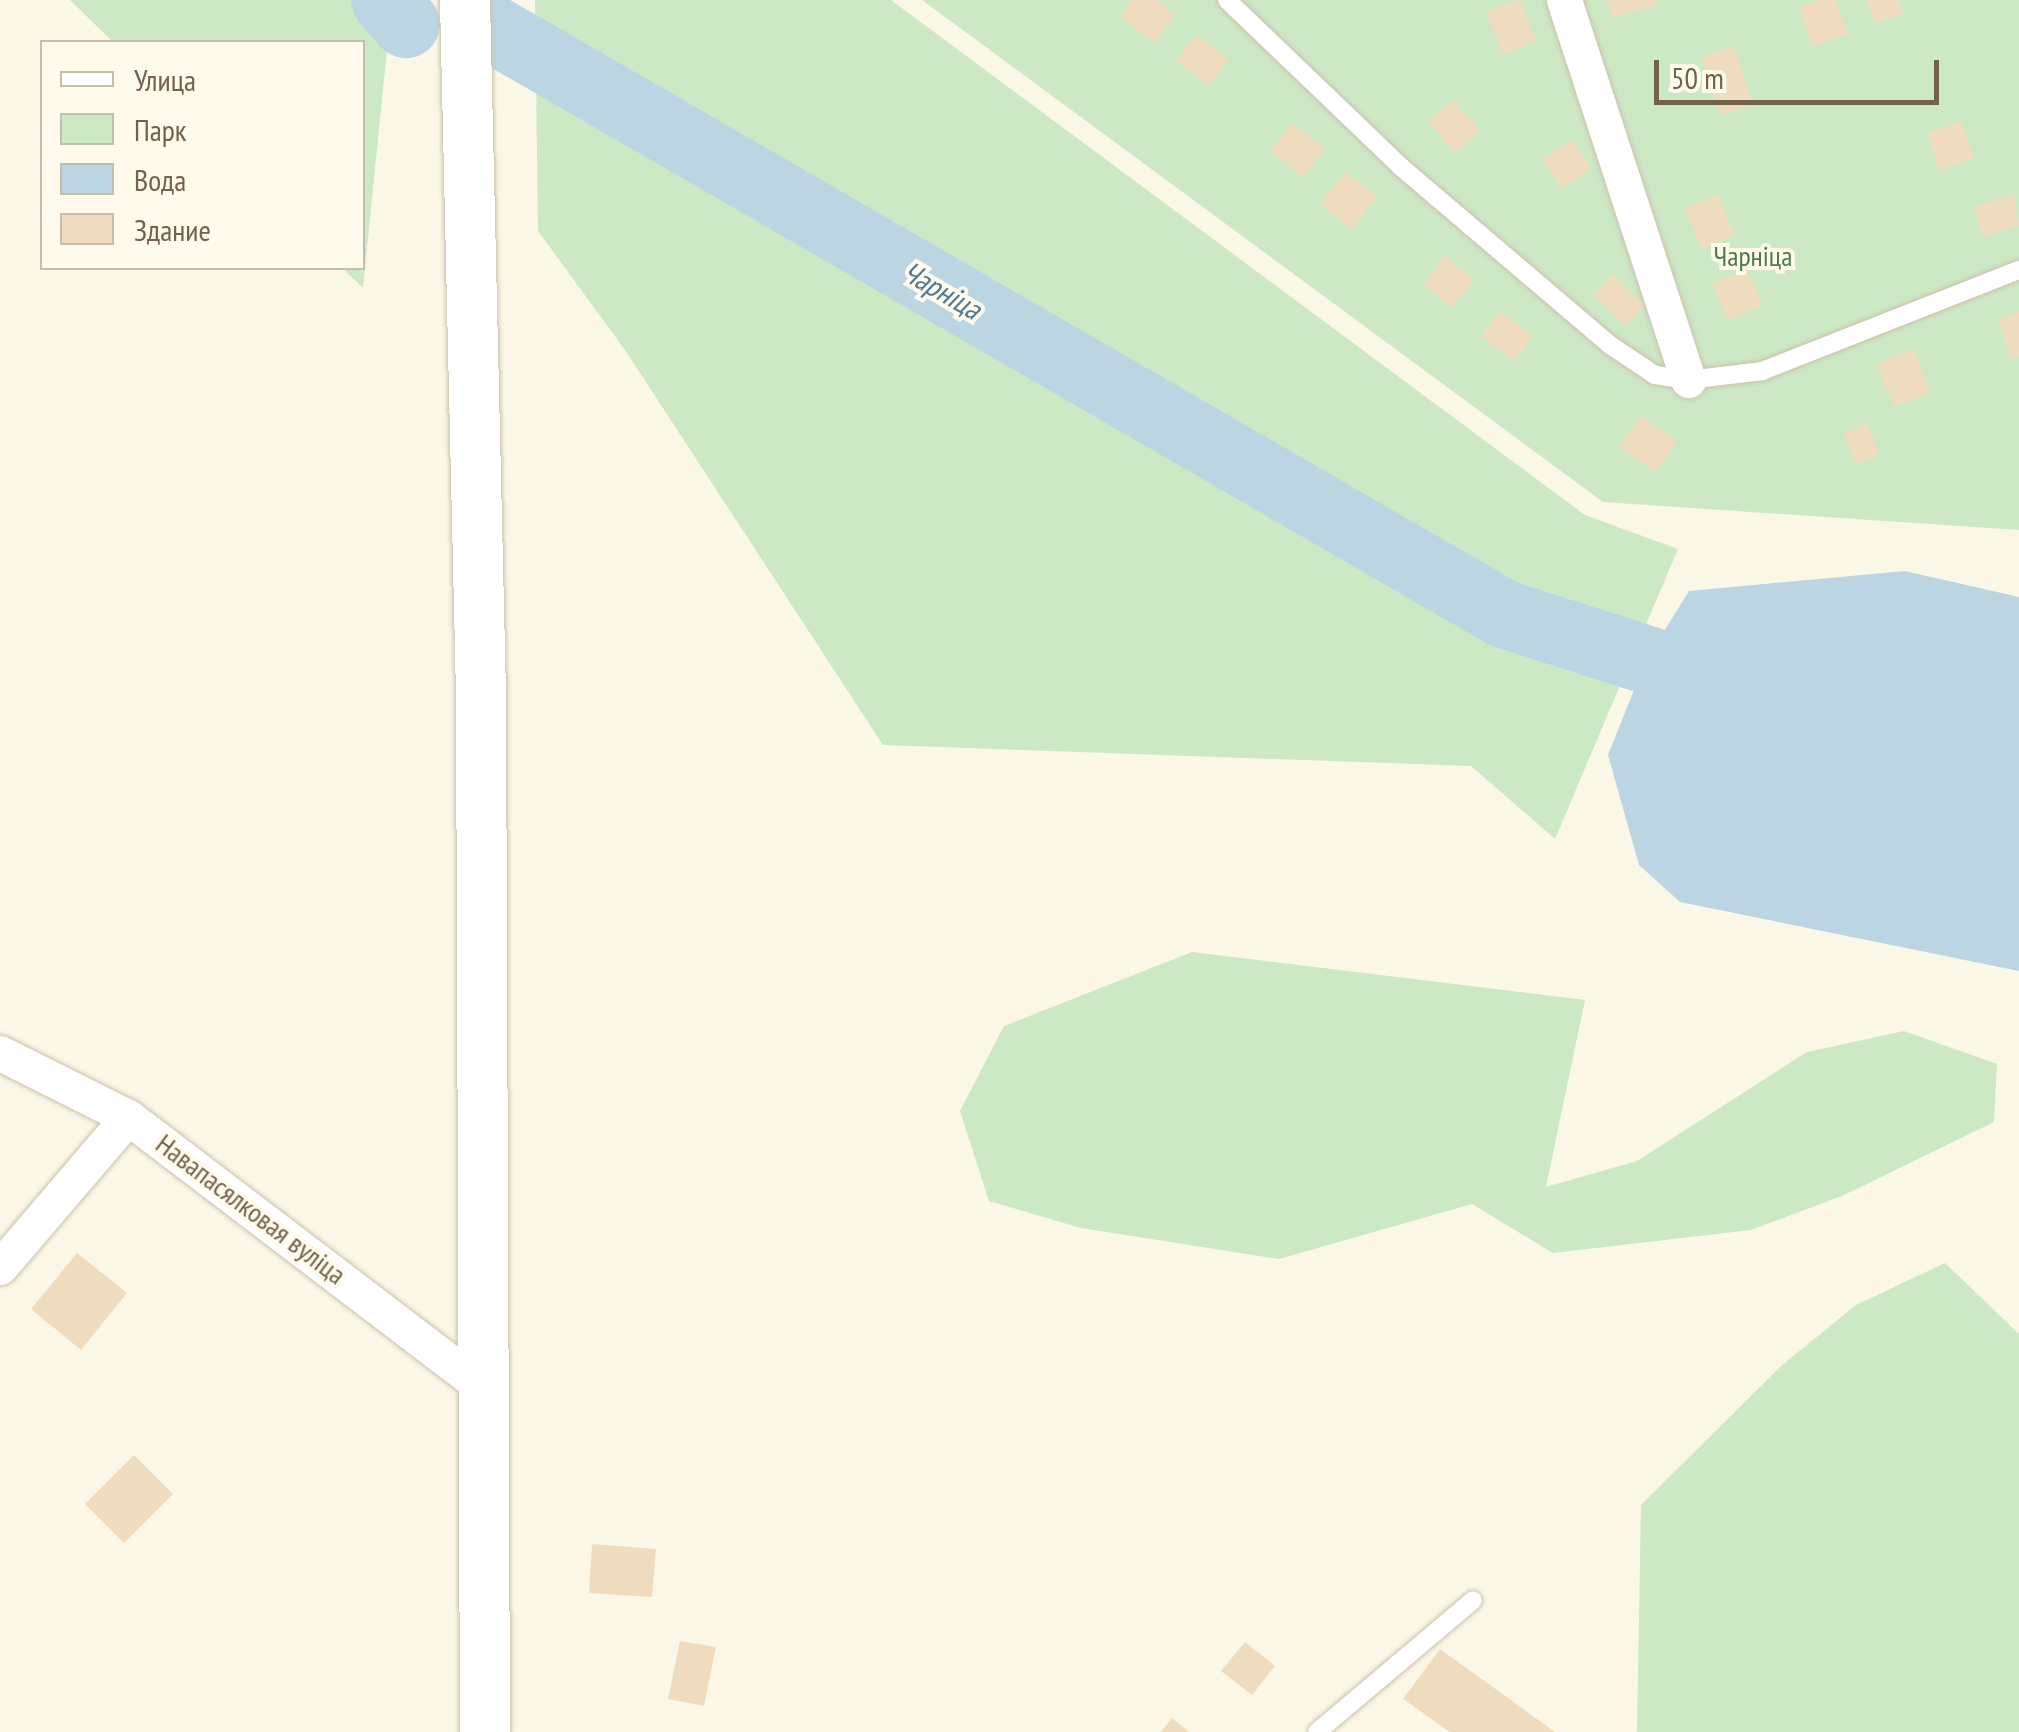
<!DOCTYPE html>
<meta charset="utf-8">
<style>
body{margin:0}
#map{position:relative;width:2019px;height:1732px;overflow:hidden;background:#fbf7e6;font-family:"PT Sans Narrow",sans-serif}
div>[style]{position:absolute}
.green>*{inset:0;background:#cce8c5}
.water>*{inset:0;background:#bbd5e3}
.river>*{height:68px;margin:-34px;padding:0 34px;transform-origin:34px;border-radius:34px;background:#bbd5e3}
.building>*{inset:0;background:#efdcbf}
.roads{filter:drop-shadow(0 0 2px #ccc1ac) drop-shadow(0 0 2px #ccc1ac)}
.service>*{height:18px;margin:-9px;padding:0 9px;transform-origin:9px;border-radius:9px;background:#fff}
.minor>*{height:35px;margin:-17.5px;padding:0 17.5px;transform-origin:17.5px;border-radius:17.5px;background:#fff}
.secondary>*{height:50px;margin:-25px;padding:0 25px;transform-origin:25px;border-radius:25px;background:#fff}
span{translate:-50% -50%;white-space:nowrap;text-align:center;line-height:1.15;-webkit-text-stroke:8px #fefaec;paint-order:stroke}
.park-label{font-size:28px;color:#4d7d47}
.street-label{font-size:28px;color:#72624c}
.water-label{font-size:30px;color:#4d7992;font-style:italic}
.legend{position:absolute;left:40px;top:40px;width:325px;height:230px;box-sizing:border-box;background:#fefaec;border:2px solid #c6bdac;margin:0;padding:12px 18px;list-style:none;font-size:30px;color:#72624c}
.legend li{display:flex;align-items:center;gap:20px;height:50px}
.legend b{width:50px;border:2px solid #c6bdac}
.scale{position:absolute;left:1654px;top:60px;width:285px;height:45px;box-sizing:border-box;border:5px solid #72624c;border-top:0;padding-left:12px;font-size:30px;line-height:35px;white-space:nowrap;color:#72624c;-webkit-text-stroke:8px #fefaec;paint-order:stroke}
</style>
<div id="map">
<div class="green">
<i style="clip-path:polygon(70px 0,392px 0,363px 288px,342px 268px,362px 268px,362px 42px,113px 42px)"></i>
<i style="clip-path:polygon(535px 0,891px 0,1585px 515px,1678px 549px,1555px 839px,1471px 766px,883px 745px,625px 350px,538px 231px)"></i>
<i style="clip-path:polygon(922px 0,2019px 0,2019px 530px,1603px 502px)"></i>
<i style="clip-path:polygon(1192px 952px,1585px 1000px,1546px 1187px,1637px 1161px,1807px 1052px,1904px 1031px,1997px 1064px,1994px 1122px,1842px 1196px,1751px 1230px,1553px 1253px,1472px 1204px,1279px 1259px,1081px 1228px,989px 1201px,960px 1111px,1004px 1026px)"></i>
<i style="clip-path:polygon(1945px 1263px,2019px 1334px,2019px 1732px,1637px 1732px,1641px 1505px,1781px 1366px,1856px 1305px)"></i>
</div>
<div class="water">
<i style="clip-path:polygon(1905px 571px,2019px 597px,2019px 971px,1680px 902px,1639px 865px,1608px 755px,1646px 660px,1689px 591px)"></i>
</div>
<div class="river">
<i style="left:385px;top:0;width:32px;rotate:49deg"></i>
<i style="left:489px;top:27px;width:1173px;rotate:30.04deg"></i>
<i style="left:1504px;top:614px;width:242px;rotate:17.8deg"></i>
</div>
<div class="building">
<i style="clip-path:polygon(1133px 0,1157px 0,1175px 15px,1153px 43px,1120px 16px)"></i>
<i style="clip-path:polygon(1520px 0,1536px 41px,1503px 54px,1486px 11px)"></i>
<i style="clip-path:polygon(1607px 0,1657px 0,1658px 5px,1612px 18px)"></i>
<i style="clip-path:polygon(1819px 0,1836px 0,1848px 34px,1812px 46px,1799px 7px)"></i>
<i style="clip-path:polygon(1867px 0,1898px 0,1903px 13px,1875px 24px)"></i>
<i style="clip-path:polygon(1197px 35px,1229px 60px,1208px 85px,1176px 61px)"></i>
<i style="clip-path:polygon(1734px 46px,1753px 105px,1720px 115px,1701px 57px)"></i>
<i style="clip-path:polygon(1453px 100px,1480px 131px,1455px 153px,1428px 122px)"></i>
<i style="clip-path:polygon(1962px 121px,1974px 158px,1939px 170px,1927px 133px)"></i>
<i style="clip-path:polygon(1292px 123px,1325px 149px,1303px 177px,1270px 151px)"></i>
<i style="clip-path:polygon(1573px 140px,1591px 169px,1561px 188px,1542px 159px)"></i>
<i style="clip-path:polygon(1346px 172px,1377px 197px,1351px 229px,1320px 204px)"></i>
<i style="clip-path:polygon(1718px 195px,1735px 235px,1702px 249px,1685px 208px)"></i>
<i style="clip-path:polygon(2014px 195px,2019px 225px,1983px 237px,1974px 207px)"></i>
<i style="clip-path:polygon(1445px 256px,1474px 280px,1452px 308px,1423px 284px)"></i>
<i style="clip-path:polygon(1747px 269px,1763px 305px,1728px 320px,1712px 284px)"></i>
<i style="clip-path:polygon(1613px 274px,1645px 306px,1625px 326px,1593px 295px)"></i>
<i style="clip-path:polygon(1500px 311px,1533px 336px,1514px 361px,1481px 336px)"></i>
<i style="clip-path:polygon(2019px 312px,2019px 356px,2011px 359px,1998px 320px)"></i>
<i style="clip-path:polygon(1914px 349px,1931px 392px,1894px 407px,1876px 364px)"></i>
<i style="clip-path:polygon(1641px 416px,1677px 441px,1656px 472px,1619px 447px)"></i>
<i style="clip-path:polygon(1867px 424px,1879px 455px,1855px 464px,1844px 433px)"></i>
<i style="clip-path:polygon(77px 1253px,127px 1293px,81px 1350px,31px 1309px)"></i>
<i style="clip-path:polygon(134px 1455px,173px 1494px,124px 1543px,85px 1504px)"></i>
<i style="clip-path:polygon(592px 1544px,656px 1549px,652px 1597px,589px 1593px)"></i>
<i style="clip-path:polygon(680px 1641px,716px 1647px,704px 1706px,668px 1699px)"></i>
<i style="clip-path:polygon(1245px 1642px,1275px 1666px,1252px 1695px,1221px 1671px)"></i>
<i style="clip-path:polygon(1440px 1649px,1555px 1732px,1450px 1732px,1403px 1699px)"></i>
<i style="clip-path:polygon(1172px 1718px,1189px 1732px,1161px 1732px)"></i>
</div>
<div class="roads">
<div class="service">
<i style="left:1227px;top:0;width:241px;rotate:43.8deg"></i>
<i style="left:1401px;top:167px;width:275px;rotate:40.4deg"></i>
<i style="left:1610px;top:345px;width:54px;rotate:33.7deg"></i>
<i style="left:1655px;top:375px;width:33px;rotate:9deg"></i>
<i style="left:1688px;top:380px;width:75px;rotate:-6.9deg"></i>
<i style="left:1762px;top:371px;width:276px;rotate:-21.5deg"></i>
<i style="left:1317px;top:1732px;width:204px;rotate:-40.2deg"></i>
</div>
<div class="minor">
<i style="left:1564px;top:0;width:400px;rotate:71.9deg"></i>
<i style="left:0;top:1053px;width:143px;rotate:26.6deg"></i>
<i style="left:128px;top:1117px;width:450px;rotate:37.3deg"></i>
<i style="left:0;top:1267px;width:197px;rotate:-49.5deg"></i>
</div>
<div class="secondary">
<i style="left:465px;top:0;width:695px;rotate:88.68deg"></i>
<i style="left:481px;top:695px;width:1037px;rotate:89.78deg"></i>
</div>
</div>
<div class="park-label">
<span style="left:1753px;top:256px">Чарніца</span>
</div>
<div class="street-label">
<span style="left:251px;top:1209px;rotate:37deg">Навапасялковая вуліца</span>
</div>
<div class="water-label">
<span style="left:942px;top:290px;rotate:30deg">Чарніца</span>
</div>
<ul class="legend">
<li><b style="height:12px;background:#fff"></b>Улица</li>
<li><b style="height:28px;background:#cce8c5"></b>Парк</li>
<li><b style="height:28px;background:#bbd5e3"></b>Вода</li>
<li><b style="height:28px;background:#efdcbf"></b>Здание</li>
</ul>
<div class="scale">50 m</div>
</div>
